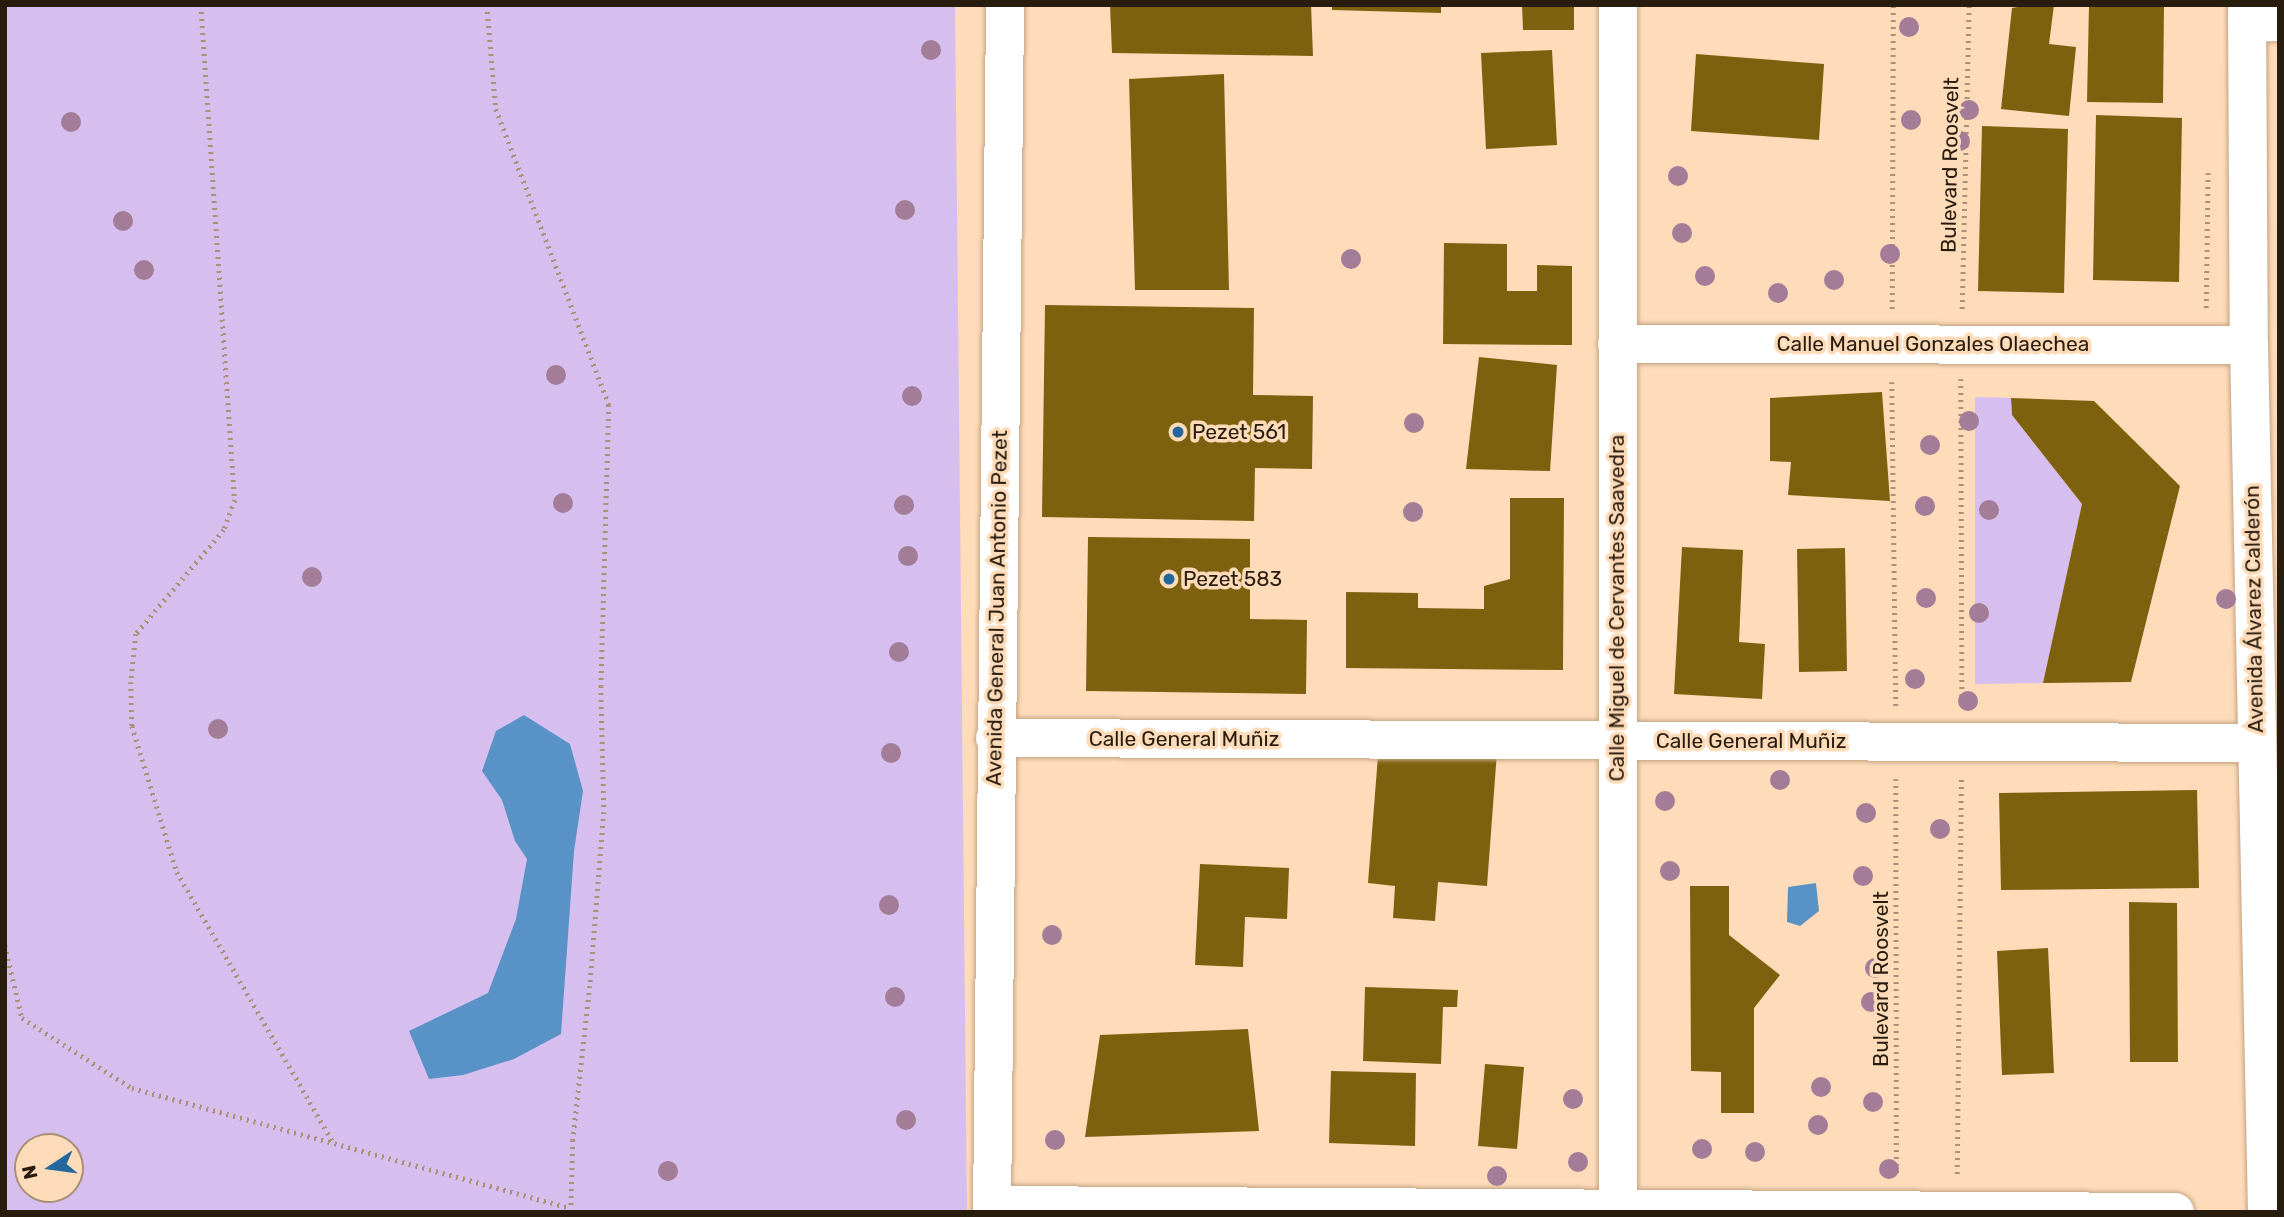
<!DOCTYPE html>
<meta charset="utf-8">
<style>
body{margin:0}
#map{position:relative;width:2284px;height:1217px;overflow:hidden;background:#fedbb9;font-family:Rubik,sans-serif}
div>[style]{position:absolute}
.green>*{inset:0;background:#d6bfee}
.water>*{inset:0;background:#5892c6}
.building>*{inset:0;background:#7e610e}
.path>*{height:4.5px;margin-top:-2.25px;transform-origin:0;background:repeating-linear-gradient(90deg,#aa9076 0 2px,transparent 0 7px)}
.roads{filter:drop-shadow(0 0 2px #c4a382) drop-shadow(0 0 2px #c4a382)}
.minor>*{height:38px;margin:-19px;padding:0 19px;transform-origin:19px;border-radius:19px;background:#fff}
.trees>*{width:20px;height:20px;margin:-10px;border-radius:50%;background:#a37c97}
.dots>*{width:19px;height:19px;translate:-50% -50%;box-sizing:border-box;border:4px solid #fedbb9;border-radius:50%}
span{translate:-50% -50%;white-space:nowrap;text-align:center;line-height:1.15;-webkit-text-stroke:7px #fedbb9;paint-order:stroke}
.street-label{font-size:21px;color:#281c0f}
.poi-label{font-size:21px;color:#281c0f}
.left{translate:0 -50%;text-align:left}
.frame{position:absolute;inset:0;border:7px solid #281c0f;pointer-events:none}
.north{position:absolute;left:14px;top:1133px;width:70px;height:70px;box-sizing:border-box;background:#fedbb9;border:2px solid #a88f75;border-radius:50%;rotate:257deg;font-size:19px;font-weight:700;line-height:28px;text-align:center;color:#281c0f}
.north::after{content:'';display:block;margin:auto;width:24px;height:32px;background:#24679c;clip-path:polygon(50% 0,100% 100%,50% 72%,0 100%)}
</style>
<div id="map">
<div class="green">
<i style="clip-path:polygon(evenodd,5px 5px,955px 5px,967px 1212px,5px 1212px,5px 5px,28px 1147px,70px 1147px,70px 1189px,28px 1189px,28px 1147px)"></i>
<i style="clip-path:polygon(1975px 397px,2011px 398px,2012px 415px,2082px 504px,2043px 683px,1975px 684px)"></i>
</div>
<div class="water">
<i style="clip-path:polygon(524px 715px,570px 744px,583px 791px,574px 851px,561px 1034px,514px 1059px,463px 1075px,429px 1079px,409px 1031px,488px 993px,516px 919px,527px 859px,515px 841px,502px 800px,482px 771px,496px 731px)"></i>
<i style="clip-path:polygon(1816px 883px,1819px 911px,1800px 926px,1787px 922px,1788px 887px)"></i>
</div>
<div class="building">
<i style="clip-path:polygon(1110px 5px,1311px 5px,1313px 56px,1112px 53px)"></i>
<i style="clip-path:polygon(1332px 5px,1441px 5px,1441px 13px,1332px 10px)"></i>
<i style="clip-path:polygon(1522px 5px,1574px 5px,1574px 30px,1523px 30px)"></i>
<i style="clip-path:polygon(2028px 5px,2054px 5px,2049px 44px,2076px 47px,2069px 116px,2001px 109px,2012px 8px)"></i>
<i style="clip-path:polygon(2089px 5px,2164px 5px,2163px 103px,2087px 102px)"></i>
<i style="clip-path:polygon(1552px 50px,1557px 145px,1486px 149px,1481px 53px)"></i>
<i style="clip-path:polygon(1696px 54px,1824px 64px,1819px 140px,1691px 131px)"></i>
<i style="clip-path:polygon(1224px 74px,1229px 290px,1135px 290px,1129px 79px)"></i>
<i style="clip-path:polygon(2096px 115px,2182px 118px,2179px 282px,2093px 280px)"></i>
<i style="clip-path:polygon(1982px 126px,2068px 129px,2064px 293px,1978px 291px)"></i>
<i style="clip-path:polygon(1444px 243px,1507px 244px,1507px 291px,1537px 291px,1537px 265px,1572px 266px,1572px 345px,1443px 344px)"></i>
<i style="clip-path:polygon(1045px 305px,1254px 308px,1253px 395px,1313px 396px,1312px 469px,1255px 468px,1254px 521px,1042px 517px)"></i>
<i style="clip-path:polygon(1479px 357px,1557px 365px,1550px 471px,1466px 469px)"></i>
<i style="clip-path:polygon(1882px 392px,1890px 501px,1788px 495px,1791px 462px,1770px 461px,1770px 398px)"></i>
<i style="clip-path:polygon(2011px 398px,2094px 401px,2180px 486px,2131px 682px,2043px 683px,2082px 504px,2012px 415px)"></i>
<i style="clip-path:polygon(1510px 498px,1564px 498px,1563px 670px,1346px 668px,1346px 592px,1418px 593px,1418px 608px,1484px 609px,1484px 586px,1510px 579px)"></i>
<i style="clip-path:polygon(1088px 537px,1250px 539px,1250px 619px,1307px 620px,1306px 694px,1086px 691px)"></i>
<i style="clip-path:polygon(1682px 547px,1743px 550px,1739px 642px,1765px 644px,1762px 699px,1674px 694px)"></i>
<i style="clip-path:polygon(1845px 548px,1847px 671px,1799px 672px,1797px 549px)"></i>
<i style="clip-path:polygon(1379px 743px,1497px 752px,1487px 886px,1438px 882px,1435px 921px,1393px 918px,1395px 886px,1368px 883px)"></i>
<i style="clip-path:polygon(2197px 790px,2199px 888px,2001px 890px,1999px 793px)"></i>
<i style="clip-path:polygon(1200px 864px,1289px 868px,1287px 919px,1245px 917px,1243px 967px,1195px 965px)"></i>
<i style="clip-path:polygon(1690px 886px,1729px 886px,1729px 935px,1780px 975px,1754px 1008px,1754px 1113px,1721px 1113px,1721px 1072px,1691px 1071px)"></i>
<i style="clip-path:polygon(2129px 902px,2177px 903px,2178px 1062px,2130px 1062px)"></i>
<i style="clip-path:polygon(2048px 948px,2054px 1073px,2002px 1075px,1997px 951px)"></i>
<i style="clip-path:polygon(1365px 987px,1458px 990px,1457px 1007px,1443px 1007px,1441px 1064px,1363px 1061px)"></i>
<i style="clip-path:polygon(1248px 1029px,1259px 1131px,1085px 1137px,1100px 1035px)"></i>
<i style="clip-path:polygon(1485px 1064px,1524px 1067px,1517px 1149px,1478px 1146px)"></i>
<i style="clip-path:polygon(1331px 1071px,1416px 1073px,1415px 1146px,1329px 1143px)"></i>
</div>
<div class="path">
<i style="left:201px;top:5px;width:496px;rotate:86.1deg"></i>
<i style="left:235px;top:500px;width:32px;rotate:110deg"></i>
<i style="left:224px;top:530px;width:136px;rotate:130.2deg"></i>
<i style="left:136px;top:634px;width:48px;rotate:95.9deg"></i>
<i style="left:131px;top:682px;width:44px;rotate:88.7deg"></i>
<i style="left:132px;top:726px;width:153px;rotate:72.9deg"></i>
<i style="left:177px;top:872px;width:312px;rotate:60deg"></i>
<i style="left:487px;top:5px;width:104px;rotate:85.1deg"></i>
<i style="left:496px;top:109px;width:317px;rotate:69.1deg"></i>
<i style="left:609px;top:405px;width:281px;rotate:91.6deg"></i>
<i style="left:601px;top:686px;width:126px;rotate:88.6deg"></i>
<i style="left:604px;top:812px;width:175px;rotate:94.6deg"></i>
<i style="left:590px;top:986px;width:155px;rotate:96.3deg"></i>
<i style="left:573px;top:1140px;width:72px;rotate:91.6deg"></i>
<i style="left:2206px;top:308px;width:135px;rotate:-89.2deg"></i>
<i style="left:1892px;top:309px;width:304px;rotate:-89.8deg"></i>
<i style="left:1962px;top:309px;width:304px;rotate:-88.7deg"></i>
<i style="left:1961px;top:379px;width:327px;rotate:89.8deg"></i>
<i style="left:1892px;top:382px;width:324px;rotate:89.3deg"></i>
<i style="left:1896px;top:779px;width:394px;rotate:89.9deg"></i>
<i style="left:5px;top:945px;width:75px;rotate:76.9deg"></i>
<i style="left:22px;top:1018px;width:130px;rotate:32.5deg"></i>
<i style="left:132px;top:1088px;width:454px;rotate:15.3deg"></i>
<i style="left:1957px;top:1174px;width:397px;rotate:-89.4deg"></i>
</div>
<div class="roads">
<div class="minor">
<i style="left:1618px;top:5px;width:1207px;rotate:90deg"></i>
<i style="left:2247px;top:5px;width:340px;rotate:89.7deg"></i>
<i style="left:2249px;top:345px;width:867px;rotate:88.81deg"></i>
<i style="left:2247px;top:23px;width:32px;rotate:-2deg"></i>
<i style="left:1617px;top:344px;width:632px;rotate:0.09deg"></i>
<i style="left:995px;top:738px;width:1261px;rotate:0.23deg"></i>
<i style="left:992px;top:1205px;width:1183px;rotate:0.34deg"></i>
<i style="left:992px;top:1212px;width:1207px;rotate:-89.38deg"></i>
</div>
</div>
<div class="trees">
<i style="left:1909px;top:27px"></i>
<i style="left:931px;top:50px"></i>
<i style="left:1969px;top:110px"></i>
<i style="left:1911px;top:120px"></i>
<i style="left:71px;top:122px"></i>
<i style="left:1960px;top:141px"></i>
<i style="left:1678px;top:176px"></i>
<i style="left:905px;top:210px"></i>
<i style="left:123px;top:221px"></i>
<i style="left:1682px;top:233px"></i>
<i style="left:1890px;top:254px"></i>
<i style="left:1351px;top:259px"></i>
<i style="left:144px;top:270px"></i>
<i style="left:1705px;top:276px"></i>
<i style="left:1834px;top:280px"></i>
<i style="left:1778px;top:293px"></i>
<i style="left:556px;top:375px"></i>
<i style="left:912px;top:396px"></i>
<i style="left:1969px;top:421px"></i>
<i style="left:1414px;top:423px"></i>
<i style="left:1930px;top:445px"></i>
<i style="left:563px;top:503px"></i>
<i style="left:904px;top:505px"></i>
<i style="left:1925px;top:506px"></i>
<i style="left:1989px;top:510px"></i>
<i style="left:1413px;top:512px"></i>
<i style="left:908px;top:556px"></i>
<i style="left:312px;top:577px"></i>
<i style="left:1926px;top:598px"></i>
<i style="left:2226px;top:599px"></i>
<i style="left:1979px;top:613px"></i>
<i style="left:899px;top:652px"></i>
<i style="left:1915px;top:679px"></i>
<i style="left:1968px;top:701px"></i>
<i style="left:218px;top:729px"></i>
<i style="left:891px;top:753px"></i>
<i style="left:1780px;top:780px"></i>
<i style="left:1665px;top:801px"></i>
<i style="left:1866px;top:813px"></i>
<i style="left:1940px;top:829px"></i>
<i style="left:1670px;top:871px"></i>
<i style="left:1863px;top:876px"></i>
<i style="left:889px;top:905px"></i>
<i style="left:1052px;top:935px"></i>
<i style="left:1875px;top:968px"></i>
<i style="left:895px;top:997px"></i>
<i style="left:1871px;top:1002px"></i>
<i style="left:1821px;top:1087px"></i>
<i style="left:1573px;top:1099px"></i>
<i style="left:1873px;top:1102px"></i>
<i style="left:906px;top:1120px"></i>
<i style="left:1818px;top:1125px"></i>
<i style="left:1055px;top:1140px"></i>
<i style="left:1702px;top:1149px"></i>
<i style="left:1755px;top:1152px"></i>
<i style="left:1578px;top:1162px"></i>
<i style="left:1889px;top:1169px"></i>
<i style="left:668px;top:1171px"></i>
<i style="left:1497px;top:1176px"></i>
</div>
<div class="dots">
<i style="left:1178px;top:432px;background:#24679c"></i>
<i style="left:1169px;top:579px;background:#24679c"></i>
</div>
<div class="street-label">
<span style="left:1950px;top:165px;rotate:-89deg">Bulevard Roosvelt</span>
<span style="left:1933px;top:344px">Calle Manuel Gonzales Olaechea</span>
<span style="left:997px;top:608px;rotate:-89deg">Avenida General Juan Antonio Pezet</span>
<span style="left:1617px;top:608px;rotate:-90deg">Calle Miguel de Cervantes Saavedra</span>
<span style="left:2254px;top:609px;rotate:-91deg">Avenida Álvarez Calderón</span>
<span style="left:1184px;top:739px">Calle General Muñiz</span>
<span style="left:1751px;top:741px">Calle General Muñiz</span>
<span style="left:1881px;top:979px;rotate:-90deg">Bulevard Roosvelt</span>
</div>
<div class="poi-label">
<span class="left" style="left:1192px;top:432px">Pezet 561</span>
<span class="left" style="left:1183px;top:579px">Pezet 583</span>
</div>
<div class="frame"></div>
<div class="north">N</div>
</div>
